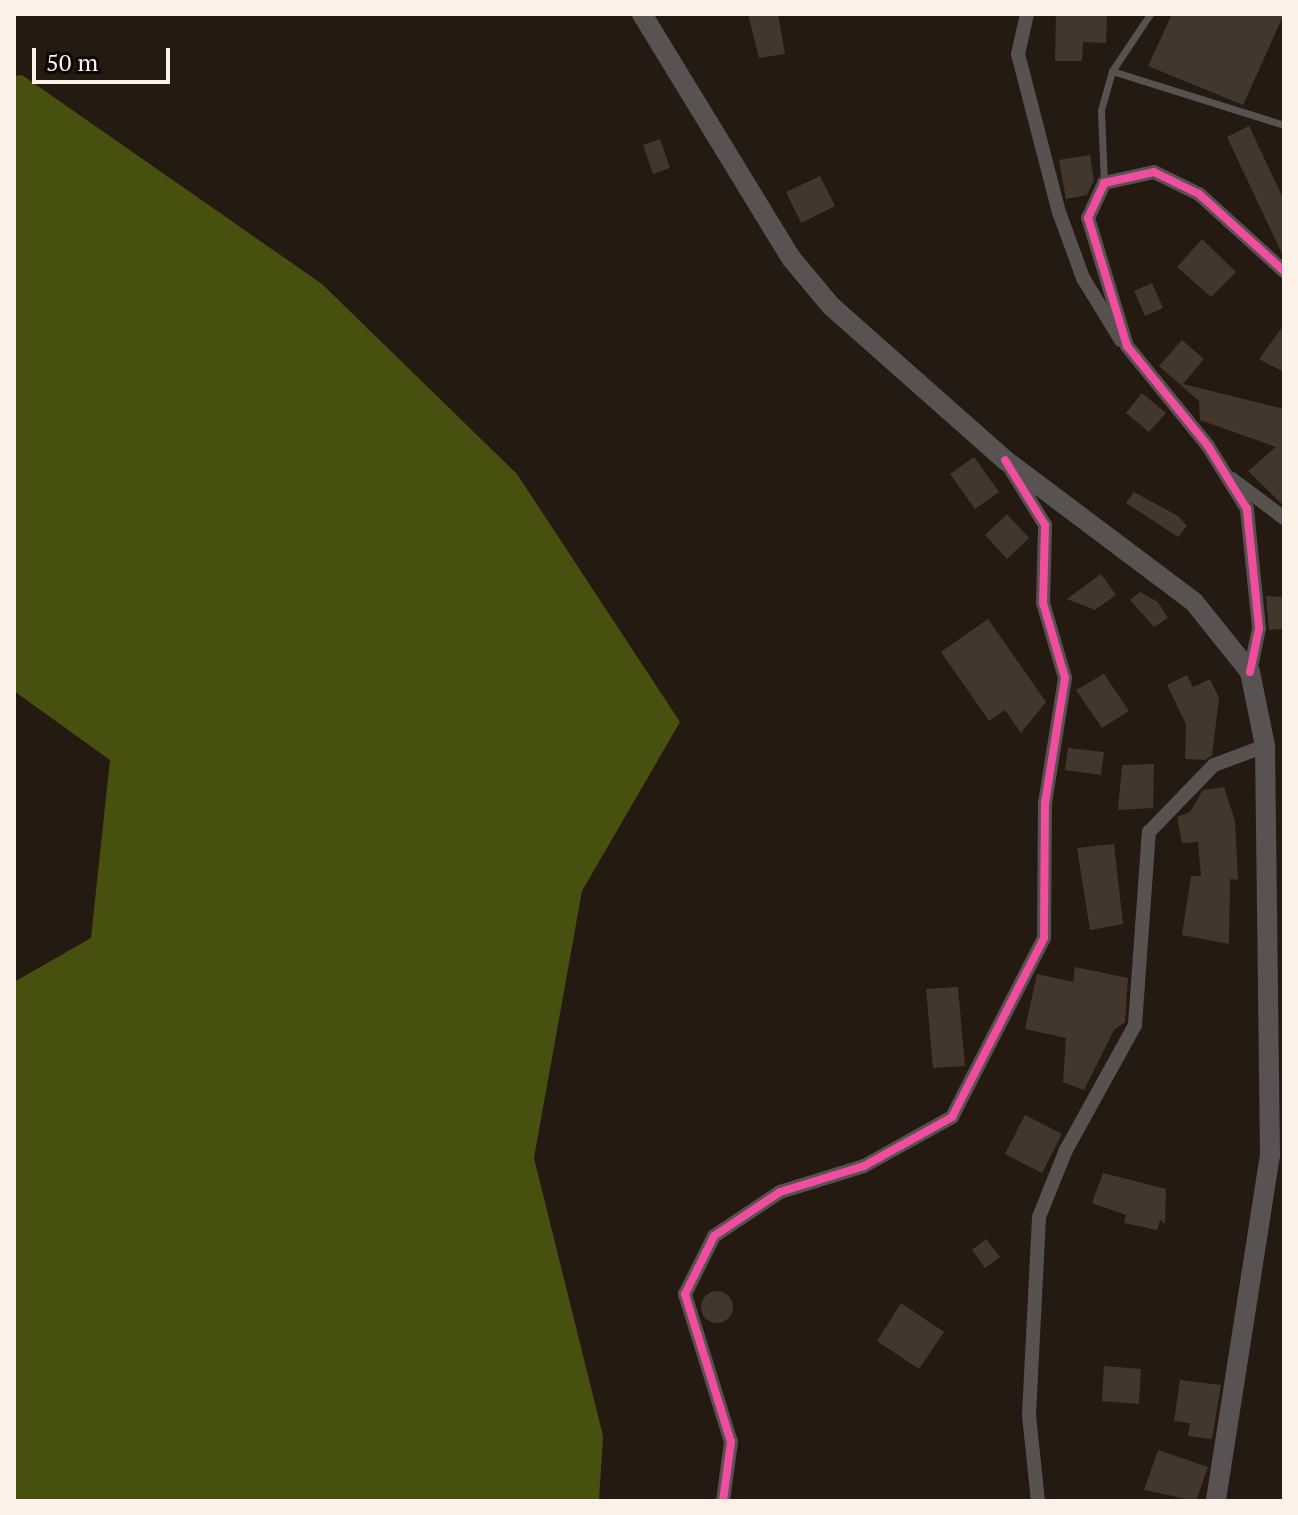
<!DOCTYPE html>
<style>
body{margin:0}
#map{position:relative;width:1298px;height:1515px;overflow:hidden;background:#241a12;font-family:"PT Serif",serif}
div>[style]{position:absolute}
.forest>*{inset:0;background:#47500f}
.building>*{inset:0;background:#43372d}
.round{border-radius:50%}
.service>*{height:7px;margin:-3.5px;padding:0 3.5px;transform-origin:3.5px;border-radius:3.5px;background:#575150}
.minor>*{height:14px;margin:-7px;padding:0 7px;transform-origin:7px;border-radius:7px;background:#575150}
.secondary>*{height:20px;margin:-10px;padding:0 10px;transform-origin:10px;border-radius:10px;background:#595252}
.cycleway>*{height:8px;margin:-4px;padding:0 4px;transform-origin:4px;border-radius:4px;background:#ef4d9e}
span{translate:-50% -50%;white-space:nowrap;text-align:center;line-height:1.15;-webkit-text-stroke:6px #0e0603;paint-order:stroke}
.frame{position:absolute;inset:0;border:16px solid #fef1e8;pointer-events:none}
.scale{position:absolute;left:32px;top:48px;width:138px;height:36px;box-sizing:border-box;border:4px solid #fef1e8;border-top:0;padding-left:10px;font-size:24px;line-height:28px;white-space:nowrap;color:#fef1e8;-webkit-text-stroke:6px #0e0603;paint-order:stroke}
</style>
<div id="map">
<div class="forest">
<i style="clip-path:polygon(22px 75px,322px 284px,517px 474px,680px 722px,582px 891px,534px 1158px,603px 1436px,599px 1501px,14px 1501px,14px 982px,91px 938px,110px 760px,14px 691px,14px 76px)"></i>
</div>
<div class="building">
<i style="clip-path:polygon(748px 14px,778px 14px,785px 54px,759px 58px)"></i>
<i style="clip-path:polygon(1056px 14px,1107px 14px,1106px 43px,1083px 42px,1082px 61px,1055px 61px)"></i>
<i style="clip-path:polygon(1172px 14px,1284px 14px,1243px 105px,1148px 66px)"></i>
<i style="clip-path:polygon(1249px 126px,1284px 200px,1284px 258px,1227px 137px)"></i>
<i style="clip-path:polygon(660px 139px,670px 168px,653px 174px,643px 145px)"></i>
<i style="clip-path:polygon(1090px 155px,1094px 180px,1087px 195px,1066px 199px,1059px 160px)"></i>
<i style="clip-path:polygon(820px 176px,835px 206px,801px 223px,786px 192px)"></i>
<i style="clip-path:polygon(1202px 239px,1236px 272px,1211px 297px,1177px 267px)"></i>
<i style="clip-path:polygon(1152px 283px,1163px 308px,1145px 316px,1134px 291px)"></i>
<i style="clip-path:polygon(1284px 325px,1284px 372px,1259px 359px)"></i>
<i style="clip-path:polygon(1182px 340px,1204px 359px,1183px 384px,1284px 409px,1284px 506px,1248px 471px,1276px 447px,1200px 420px,1199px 401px,1159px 366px)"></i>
<i style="clip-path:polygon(1142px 393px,1166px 413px,1149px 432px,1126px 413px)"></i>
<i style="clip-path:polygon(974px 457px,999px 492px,975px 509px,950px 474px)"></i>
<i style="clip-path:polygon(1134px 492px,1178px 516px,1187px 526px,1178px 537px,1126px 503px)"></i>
<i style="clip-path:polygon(1007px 514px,1029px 538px,1007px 559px,985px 535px)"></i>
<i style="clip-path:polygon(1101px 574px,1116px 595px,1095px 610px,1067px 599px)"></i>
<i style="clip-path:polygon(1140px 592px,1158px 602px,1168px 618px,1154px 627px,1130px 600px)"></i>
<i style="clip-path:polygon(1266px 596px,1284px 597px,1284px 629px,1269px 630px)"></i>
<i style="clip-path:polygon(988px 619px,1046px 702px,1021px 733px,1005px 710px,989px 721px,941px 652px)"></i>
<i style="clip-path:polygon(1104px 674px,1129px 711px,1102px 728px,1076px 690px)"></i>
<i style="clip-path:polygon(1187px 675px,1193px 687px,1210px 679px,1219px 698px,1212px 755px,1205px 760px,1185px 759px,1186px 724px,1167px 685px)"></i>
<i style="clip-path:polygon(1068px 748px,1104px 752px,1101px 775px,1065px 770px)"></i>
<i style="clip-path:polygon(1154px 764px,1153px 808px,1118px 810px,1122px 765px)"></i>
<i style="clip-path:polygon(1224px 787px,1235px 821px,1238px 880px,1230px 879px,1229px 944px,1182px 935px,1191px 876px,1201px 876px,1198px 842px,1182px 843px,1177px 817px,1190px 812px,1203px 790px)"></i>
<i style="clip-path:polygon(1114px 844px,1123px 924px,1090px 930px,1077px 848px)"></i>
<i style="clip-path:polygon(1075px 967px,1128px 978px,1125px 1022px,1114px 1030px,1084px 1090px,1063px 1082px,1066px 1038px,1025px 1029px,1037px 974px,1073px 982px)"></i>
<i style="clip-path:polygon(958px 987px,965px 1066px,933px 1068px,926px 989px)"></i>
<i style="clip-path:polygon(1025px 1115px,1062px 1134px,1042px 1173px,1005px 1154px)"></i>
<i style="clip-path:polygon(1103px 1173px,1166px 1189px,1165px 1224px,1160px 1220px,1157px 1230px,1124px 1223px,1126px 1215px,1092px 1203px)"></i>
<i style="clip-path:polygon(986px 1239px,1000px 1257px,985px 1268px,972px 1250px)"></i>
<i class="round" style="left:701px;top:1291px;width:32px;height:32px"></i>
<i style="clip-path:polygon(901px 1303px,944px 1332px,919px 1369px,877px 1341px)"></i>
<i style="clip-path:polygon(1104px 1366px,1141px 1369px,1139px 1404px,1102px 1401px)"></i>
<i style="clip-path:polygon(1180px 1380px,1221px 1385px,1212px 1439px,1188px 1436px,1190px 1423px,1174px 1421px)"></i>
<i style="clip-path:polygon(1158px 1450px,1208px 1467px,1196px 1501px,1144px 1490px)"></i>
</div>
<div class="service">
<i style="left:1112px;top:71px;width:180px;rotate:17.4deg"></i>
<i style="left:1104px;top:183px;width:73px;rotate:-92.4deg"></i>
<i style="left:1101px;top:110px;width:41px;rotate:-74.2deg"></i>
<i style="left:1112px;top:71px;width:69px;rotate:-56.3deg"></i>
</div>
<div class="minor">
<i style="left:1027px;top:14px;width:41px;rotate:102.7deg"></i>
<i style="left:1018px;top:54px;width:163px;rotate:75.5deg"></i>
<i style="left:1059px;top:212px;width:70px;rotate:70deg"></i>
<i style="left:1083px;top:278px;width:73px;rotate:58.5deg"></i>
<i style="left:1232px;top:479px;width:65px;rotate:36.9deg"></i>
<i style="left:1250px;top:672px;width:45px;rotate:-78.4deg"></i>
<i style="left:1259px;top:628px;width:120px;rotate:-95.8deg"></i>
<i style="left:1247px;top:509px;width:74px;rotate:-121.8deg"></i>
<i style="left:1208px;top:446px;width:129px;rotate:-129deg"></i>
<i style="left:1127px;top:346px;width:134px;rotate:-106.9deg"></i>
<i style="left:1088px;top:218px;width:38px;rotate:-65deg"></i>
<i style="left:1104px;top:183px;width:51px;rotate:-12.4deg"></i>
<i style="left:1154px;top:172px;width:50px;rotate:26.1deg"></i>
<i style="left:1199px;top:194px;width:115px;rotate:42.2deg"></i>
<i style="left:723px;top:1501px;width:60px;rotate:-82.3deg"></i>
<i style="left:731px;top:1442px;width:155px;rotate:-107.3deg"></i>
<i style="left:685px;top:1294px;width:65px;rotate:-63.4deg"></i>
<i style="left:714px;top:1236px;width:79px;rotate:-33.7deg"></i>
<i style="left:780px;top:1192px;width:88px;rotate:-17.2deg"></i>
<i style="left:864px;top:1166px;width:101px;rotate:-29.1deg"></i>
<i style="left:952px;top:1117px;width:201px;rotate:-62.8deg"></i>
<i style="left:1044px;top:938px;width:135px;rotate:-89.6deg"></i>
<i style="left:1045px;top:803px;width:127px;rotate:-80.9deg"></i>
<i style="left:1065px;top:678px;width:78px;rotate:-106.3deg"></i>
<i style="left:1043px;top:603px;width:78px;rotate:-88.5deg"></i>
<i style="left:1045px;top:525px;width:76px;rotate:-121.6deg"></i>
<i style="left:1038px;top:1501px;width:86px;rotate:-96deg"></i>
<i style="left:1029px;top:1415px;width:198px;rotate:-87.1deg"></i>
<i style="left:1039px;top:1217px;width:72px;rotate:-68.1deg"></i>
<i style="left:1066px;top:1150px;width:143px;rotate:-61.1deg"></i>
<i style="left:1135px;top:1025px;width:194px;rotate:-85.9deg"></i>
<i style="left:1149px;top:832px;width:93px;rotate:-45.9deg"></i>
<i style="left:1214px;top:765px;width:54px;rotate:-20.4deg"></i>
</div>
<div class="secondary">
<i style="left:642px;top:14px;width:286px;rotate:58.6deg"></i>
<i style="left:791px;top:258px;width:62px;rotate:50.2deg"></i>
<i style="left:831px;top:306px;width:232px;rotate:41.5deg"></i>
<i style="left:1005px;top:460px;width:236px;rotate:36.9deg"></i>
<i style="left:1194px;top:602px;width:90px;rotate:51.3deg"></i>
<i style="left:1250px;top:672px;width:76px;rotate:78.5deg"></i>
<i style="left:1265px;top:746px;width:409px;rotate:89.3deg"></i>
<i style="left:1270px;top:1155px;width:350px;rotate:98.9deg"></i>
</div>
<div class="cycleway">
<i style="left:1250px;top:672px;width:45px;rotate:-78.4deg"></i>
<i style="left:1259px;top:628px;width:120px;rotate:-95.8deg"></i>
<i style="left:1247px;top:509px;width:74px;rotate:-121.8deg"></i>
<i style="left:1208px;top:446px;width:129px;rotate:-129deg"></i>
<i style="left:1127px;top:346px;width:134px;rotate:-106.9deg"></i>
<i style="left:1088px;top:218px;width:38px;rotate:-65deg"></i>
<i style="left:1104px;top:183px;width:51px;rotate:-12.4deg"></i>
<i style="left:1154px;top:172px;width:50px;rotate:26.1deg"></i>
<i style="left:1199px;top:194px;width:115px;rotate:42.2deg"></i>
<i style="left:723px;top:1501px;width:60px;rotate:-82.3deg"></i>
<i style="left:731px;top:1442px;width:155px;rotate:-107.3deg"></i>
<i style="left:685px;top:1294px;width:65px;rotate:-63.4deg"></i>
<i style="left:714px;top:1236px;width:79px;rotate:-33.7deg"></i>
<i style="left:780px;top:1192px;width:88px;rotate:-17.2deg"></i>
<i style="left:864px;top:1166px;width:101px;rotate:-29.1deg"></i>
<i style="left:952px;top:1117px;width:201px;rotate:-62.8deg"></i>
<i style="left:1044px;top:938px;width:135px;rotate:-89.6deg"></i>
<i style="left:1045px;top:803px;width:127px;rotate:-80.9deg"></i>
<i style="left:1065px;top:678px;width:78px;rotate:-106.3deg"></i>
<i style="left:1043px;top:603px;width:78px;rotate:-88.5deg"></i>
<i style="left:1045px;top:525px;width:76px;rotate:-121.6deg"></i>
</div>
<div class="frame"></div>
<div class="scale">50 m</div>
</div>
